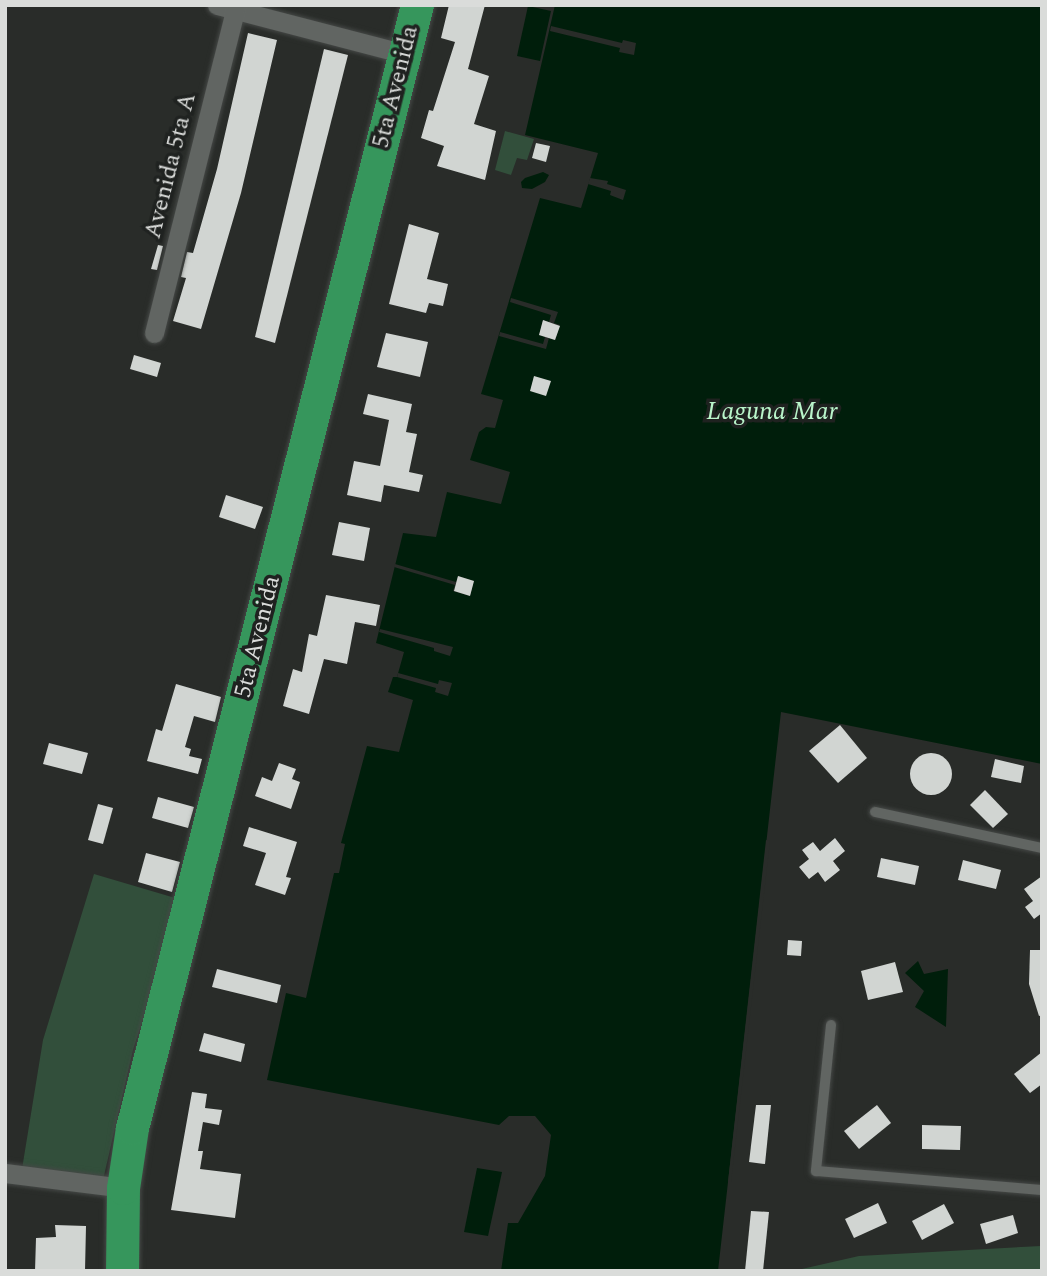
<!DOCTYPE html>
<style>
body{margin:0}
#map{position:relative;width:1047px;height:1276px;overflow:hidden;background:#292c29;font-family:Spectral,serif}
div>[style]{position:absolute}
.green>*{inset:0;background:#324f3b}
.water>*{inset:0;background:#001e0b}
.pier>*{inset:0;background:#292c29}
.building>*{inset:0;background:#d1d5d2}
.round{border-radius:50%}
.roads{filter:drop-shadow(0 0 2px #454846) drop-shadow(0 0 2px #454846)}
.lane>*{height:10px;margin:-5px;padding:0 5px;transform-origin:5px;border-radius:5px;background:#616562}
.street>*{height:19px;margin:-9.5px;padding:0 9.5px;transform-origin:9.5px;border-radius:9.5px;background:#616562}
.highway>*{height:33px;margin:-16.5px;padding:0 16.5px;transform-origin:16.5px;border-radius:16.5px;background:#36965c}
span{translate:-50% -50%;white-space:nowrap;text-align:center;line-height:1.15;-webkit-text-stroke:7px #1f2220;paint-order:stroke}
.street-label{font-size:24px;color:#dadcda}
.water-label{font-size:26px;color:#b9f5ca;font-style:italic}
.frame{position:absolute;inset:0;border:7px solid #dadcda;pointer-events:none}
</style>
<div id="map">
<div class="green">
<i style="clip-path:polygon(505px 131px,534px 139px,527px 160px,517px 158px,511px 175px,495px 170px)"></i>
<i style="clip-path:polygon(94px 874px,182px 900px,133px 1050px,103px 1180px,22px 1169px,43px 1040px)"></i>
<i style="clip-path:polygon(1041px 1246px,1040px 1271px,793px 1271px,859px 1256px)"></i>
</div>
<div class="water">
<i style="clip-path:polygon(555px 5px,1042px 5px,1042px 764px,781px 712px,718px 1271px,501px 1271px,508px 1223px,518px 1223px,545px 1176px,551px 1135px,535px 1116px,509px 1116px,499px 1125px,267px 1080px,286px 993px,306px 998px,334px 873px,339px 873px,345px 844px,341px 843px,367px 746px,399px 752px,413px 700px,388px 692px,393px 677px,397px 677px,404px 652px,376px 643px,403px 533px,436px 537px,447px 492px,501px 504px,510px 472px,470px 460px,479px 432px,486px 427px,495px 428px,503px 400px,481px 394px,540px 198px,581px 208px,598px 153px,525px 135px)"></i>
<i style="clip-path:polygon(528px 6px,551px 11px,540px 61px,517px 56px)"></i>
<i style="clip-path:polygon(543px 172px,549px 175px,545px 182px,532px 189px,522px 188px,521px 182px,525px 178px)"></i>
<i style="clip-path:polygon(918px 961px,924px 974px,948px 969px,946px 1027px,915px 1007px,924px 991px,905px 973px)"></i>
<i style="clip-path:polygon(477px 1168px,502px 1172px,488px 1236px,464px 1232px)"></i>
</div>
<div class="pier">
<i style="clip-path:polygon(551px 26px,622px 43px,623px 40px,636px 43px,634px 55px,619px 52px,620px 48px,550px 31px)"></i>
<i style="clip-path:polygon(590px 178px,608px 181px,607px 184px,626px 190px,623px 200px,610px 195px,611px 191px,588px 184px)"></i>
<i style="clip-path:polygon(511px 298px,558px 312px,554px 323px,560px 325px,555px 340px,549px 338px,546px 349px,499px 336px,500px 332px,543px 344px,545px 337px,539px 335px,543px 320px,549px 322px,551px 315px,510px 302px)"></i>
<i style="clip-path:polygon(395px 564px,456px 582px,458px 576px,474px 581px,470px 596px,453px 591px,455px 585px,394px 567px)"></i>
<i style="clip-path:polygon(380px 629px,453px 647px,450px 656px,434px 651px,434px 648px,379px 632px)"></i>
<i style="clip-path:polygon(398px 673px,438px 684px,439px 680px,452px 683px,448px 696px,435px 692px,436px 688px,397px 677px)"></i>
<i style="clip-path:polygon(766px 840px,770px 841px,731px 1182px,728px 1182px)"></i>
</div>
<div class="building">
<i style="clip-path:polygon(449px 5px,485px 5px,468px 69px,489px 76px,474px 124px,496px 131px,485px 180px,437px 166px,444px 146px,421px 138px,429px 110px,433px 111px,455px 42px,441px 38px)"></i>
<i style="clip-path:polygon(248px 33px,277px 40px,241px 193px,201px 329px,173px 321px,186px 278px,181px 277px,187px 252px,193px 253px,217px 169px)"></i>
<i style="clip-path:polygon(324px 49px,348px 55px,275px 343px,255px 337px)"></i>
<i style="clip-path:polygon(536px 143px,550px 146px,546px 162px,532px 158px)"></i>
<i style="clip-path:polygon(409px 224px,439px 233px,427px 279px,448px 284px,443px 306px,429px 303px,426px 313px,389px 304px)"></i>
<i style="clip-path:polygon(158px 245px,163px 246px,157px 270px,151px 269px)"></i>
<i style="clip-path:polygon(543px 320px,560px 326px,555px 340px,539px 335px)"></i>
<i style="clip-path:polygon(386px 333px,428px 342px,420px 377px,377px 367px)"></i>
<i style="clip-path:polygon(134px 355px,161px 363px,157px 377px,130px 369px)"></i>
<i style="clip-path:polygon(534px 376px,551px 381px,546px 396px,530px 391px)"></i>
<i style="clip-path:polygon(368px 394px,412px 404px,406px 432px,417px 434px,409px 472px,423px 475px,419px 492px,384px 485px,381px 502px,347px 495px,354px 461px,380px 466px,389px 420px,363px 414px)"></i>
<i style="clip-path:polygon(226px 495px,263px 507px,255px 529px,219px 517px)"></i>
<i style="clip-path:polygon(339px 522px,370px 528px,364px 561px,332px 555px)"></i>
<i style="clip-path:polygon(458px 576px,474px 581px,470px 596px,454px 591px)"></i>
<i style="clip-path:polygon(326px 595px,380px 605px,376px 626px,355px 622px,347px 664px,324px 659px,309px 714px,283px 706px,293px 669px,302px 672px,309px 634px,317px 636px)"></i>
<i style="clip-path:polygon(176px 684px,221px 697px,215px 722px,194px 716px,185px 747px,191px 749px,189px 756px,202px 759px,198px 774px,147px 761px,156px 729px,162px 731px)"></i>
<i style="clip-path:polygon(840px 725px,867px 758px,838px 783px,809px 751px)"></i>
<i style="clip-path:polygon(49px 743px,88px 753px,82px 774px,43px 764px)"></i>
<i class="round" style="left:910px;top:753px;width:42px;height:42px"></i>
<i style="clip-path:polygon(995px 759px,1024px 766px,1021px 783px,991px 777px)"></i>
<i style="clip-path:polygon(279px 763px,296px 769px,292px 779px,300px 782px,291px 809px,255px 796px,262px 777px,272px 781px)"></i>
<i style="clip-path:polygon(985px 790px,1008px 814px,993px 828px,970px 805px)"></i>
<i style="clip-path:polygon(158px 797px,194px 807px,188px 828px,152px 818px)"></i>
<i style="clip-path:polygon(98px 804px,113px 808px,103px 844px,88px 840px)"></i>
<i style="clip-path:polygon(249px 827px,297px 842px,286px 877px,291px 878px,285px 895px,255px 885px,266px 853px,243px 846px)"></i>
<i style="clip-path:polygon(835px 838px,845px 851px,833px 861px,840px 870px,825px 882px,818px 872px,809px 879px,799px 867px,809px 859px,802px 850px,813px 842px,820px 851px)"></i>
<i style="clip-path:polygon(146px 853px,180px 862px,172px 892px,138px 882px)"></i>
<i style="clip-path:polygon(881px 858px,919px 866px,915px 885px,877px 877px)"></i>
<i style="clip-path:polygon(963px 860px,1001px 870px,996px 889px,958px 880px)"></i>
<i style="clip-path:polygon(1042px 876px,1042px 913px,1034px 919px,1025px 907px,1033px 901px,1024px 889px)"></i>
<i style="clip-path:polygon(788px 940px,802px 941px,801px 956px,787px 955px)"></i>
<i style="clip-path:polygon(1030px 950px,1042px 950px,1042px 1015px,1039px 1016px,1029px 984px)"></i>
<i style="clip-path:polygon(895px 962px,903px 992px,868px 1000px,861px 971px)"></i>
<i style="clip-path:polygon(217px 969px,281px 985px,277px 1003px,212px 987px)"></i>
<i style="clip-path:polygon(204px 1033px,245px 1044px,241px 1062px,199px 1051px)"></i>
<i style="clip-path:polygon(1042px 1052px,1042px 1084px,1030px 1093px,1014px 1074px)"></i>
<i style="clip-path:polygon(192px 1092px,207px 1094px,205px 1108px,222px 1110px,219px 1125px,203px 1122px,198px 1151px,203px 1151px,200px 1169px,241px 1174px,235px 1218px,171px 1210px)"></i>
<i style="clip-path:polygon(756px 1105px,771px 1105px,765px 1164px,749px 1162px)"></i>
<i style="clip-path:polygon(877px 1105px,891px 1123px,859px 1149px,844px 1131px)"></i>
<i style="clip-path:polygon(922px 1125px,961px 1126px,960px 1150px,922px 1149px)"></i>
<i style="clip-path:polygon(878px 1203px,887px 1223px,854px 1238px,845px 1219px)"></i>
<i style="clip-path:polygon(944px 1204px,954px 1223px,922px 1240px,912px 1221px)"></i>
<i style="clip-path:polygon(751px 1211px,769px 1212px,763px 1271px,745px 1271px)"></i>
<i style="clip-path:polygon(1013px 1215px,1018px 1233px,986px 1244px,980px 1224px)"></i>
<i style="clip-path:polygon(55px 1225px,86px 1226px,85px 1271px,35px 1271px,36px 1238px,56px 1237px)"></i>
</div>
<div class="roads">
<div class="lane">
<i style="left:875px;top:812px;width:171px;rotate:12.2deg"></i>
<i style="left:831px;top:1025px;width:147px;rotate:95.9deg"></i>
<i style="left:816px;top:1171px;width:227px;rotate:4.8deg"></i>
</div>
<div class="street">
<i style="left:217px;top:5px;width:194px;rotate:14.6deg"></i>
<i style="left:154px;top:333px;width:333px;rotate:-75.9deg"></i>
<i style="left:5px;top:1173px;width:119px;rotate:7.2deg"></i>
</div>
<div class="highway">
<i style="left:122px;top:1271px;width:83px;rotate:-89.3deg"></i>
<i style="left:123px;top:1188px;width:61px;rotate:-81.5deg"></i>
<i style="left:132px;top:1128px;width:1159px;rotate:-75.76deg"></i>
</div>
</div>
<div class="street-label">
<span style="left:396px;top:87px;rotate:-76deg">5ta Avenida</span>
<span style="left:171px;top:166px;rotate:-76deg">Avenida 5ta A</span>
<span style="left:258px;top:637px;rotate:-76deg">5ta Avenida</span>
</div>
<div class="water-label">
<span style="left:772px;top:412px">Laguna Mar</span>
</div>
<div class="frame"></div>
</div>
